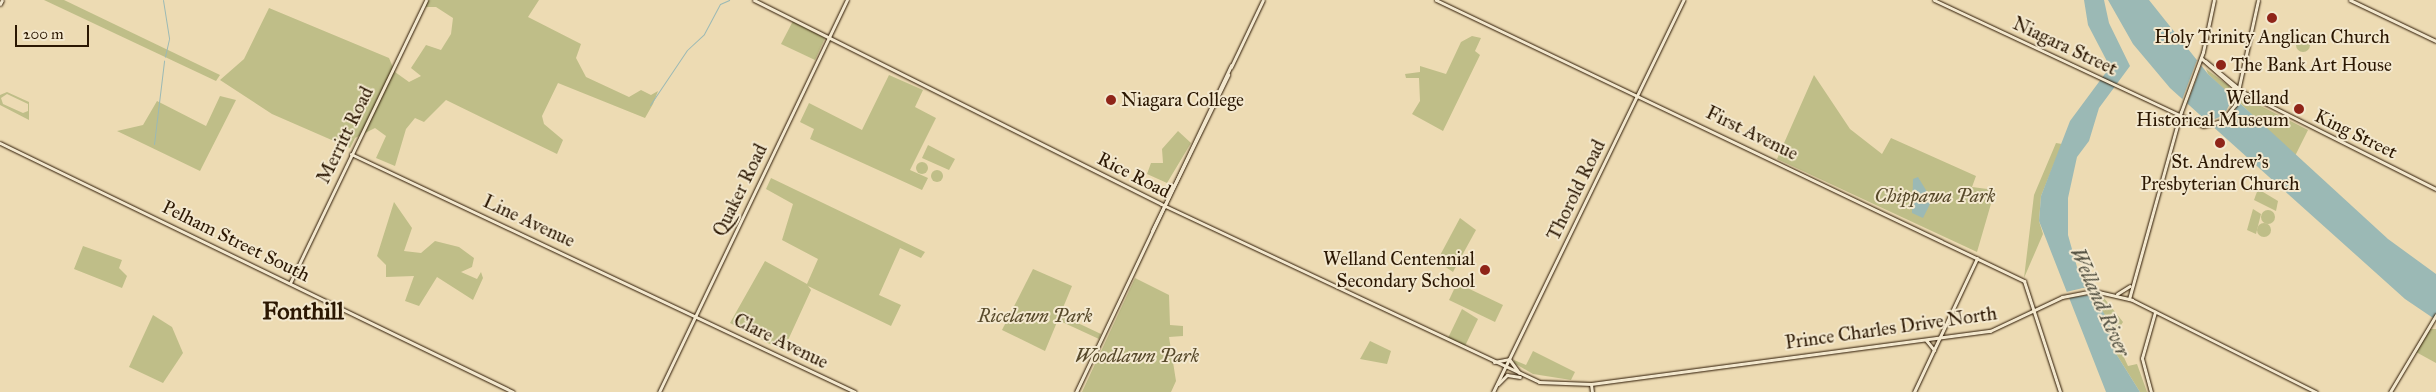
<!DOCTYPE html>
<style>
body{margin:0}
#map{position:relative;width:2436px;height:392px;overflow:hidden;background:#eddbb3;font-family:"IM FELL Great Primer",serif}
div>[style]{position:absolute}
.green>*{inset:0;background:#bfbe88}
.round{border-radius:50%}
.water>*{inset:0;background:#9bb9b5}
.pier>*{inset:0;background:#eddbb3}
.stream>*{height:1px;margin:-0.5px;padding:0 0.5px;transform-origin:0.5px;border-radius:0.5px;background:#9bb9b5}
.roads{filter:drop-shadow(0 0 1px #2b1702) drop-shadow(0 0 1px #2b1702)}
.secondary>*{height:3px;margin:-1.5px;padding:0 1.5px;transform-origin:1.5px;border-radius:1.5px;background:#f3e8ce}
.dots>*{width:14px;height:14px;translate:-50% -50%;box-sizing:border-box;border:2px solid #f3e8ce;border-radius:50%}
span{translate:-50% -50%;white-space:nowrap;text-align:center;line-height:1.15;-webkit-text-stroke:4px #f3e8ce;paint-order:stroke}
.poi-label{font-size:19px;color:#2b1702}
.left{translate:0 -50%;text-align:left}
.right{translate:-100% -50%;text-align:right}
.street-label{font-size:19px;color:#2b1702}
.park-label{font-size:19px;color:#57492a;font-style:italic}
.water-label{font-size:20px;color:#525041;font-style:italic}
.district-label{font-size:24px;color:#2b1702;font-weight:700}
.scale{position:absolute;left:15px;top:25px;width:74px;height:22px;box-sizing:border-box;border:2px solid #2b1702;border-top:0;padding-left:6px;font-size:15px;line-height:18px;white-space:nowrap;color:#2b1702;-webkit-text-stroke:4px #f3e8ce;paint-order:stroke}
</style>
<div id="map">
<div class="green">
<i style="clip-path:polygon(44px 0,64px 0,220px 75px,216px 81px)"></i>
<i style="clip-path:polygon(426px 0,539px 0,528px 17px,581px 44px,576px 58px,586px 77px,629px 97px,641px 90px,651px 95px,658px 91px,653px 104px,645px 118px,558px 83px,542px 116px,544px 124px,563px 140px,557px 154px,446px 100px,424px 122px,415px 118px,406px 129px,395px 166px,376px 158px,386px 136px,375px 128px,355px 138px,350px 148px,272px 114px,220px 80px,244px 59px,269px 8px,389px 58px,395px 72px,409px 82px,421px 76px,411px 68px,426px 45px,441px 50px,451px 34px,453px 18px,436px 7px,423px 7px)"></i>
<i style="clip-path:polygon(793px 21px,825px 38px,815px 60px,781px 44px)"></i>
<i style="clip-path:polygon(1472px 36px,1481px 38px,1475px 51px,1480px 55px,1443px 131px,1412px 114px,1420px 101px,1419px 78px,1406px 78px,1405px 74px,1420px 72px,1420px 66px,1446px 74px,1461px 42px)"></i>
<i class="round" style="left:2296px;top:38px;width:14px;height:14px"></i>
<i style="clip-path:polygon(2206px 69px,2229px 86px,2232px 97px,2208px 74px)"></i>
<i style="clip-path:polygon(889px 75px,923px 90px,915px 107px,936px 118px,910px 170px,928px 178px,922px 190px,810px 139px,814px 129px,800px 122px,809px 103px,862px 130px)"></i>
<i style="clip-path:polygon(1814px 75px,1850px 129px,1882px 154px,1891px 138px,1976px 176px,1972px 187px,1995px 190px,1977px 252px,1777px 159px)"></i>
<i style="clip-path:polygon(evenodd,7px 92px,29px 102px,29px 120px,0 105px,0 95px,7px 92px,7px 94px,28px 104px,28px 111px,23px 113px,3px 104px,1px 98px,7px 94px)"></i>
<i style="clip-path:polygon(220px 96px,236px 100px,200px 171px,117px 131px,143px 125px,157px 101px,206px 126px)"></i>
<i style="clip-path:polygon(2241px 96px,2308px 130px,2295px 156px,2239px 102px)"></i>
<i style="clip-path:polygon(1178px 131px,1191px 143px,1167px 183px,1147px 174px,1151px 163px,1163px 163px,1162px 149px)"></i>
<i style="clip-path:polygon(2056px 143px,2062px 144px,2041px 196px,2039px 221px,2043px 234px,2024px 278px,2034px 195px)"></i>
<i style="clip-path:polygon(928px 145px,955px 159px,949px 170px,922px 158px)"></i>
<i class="round" style="left:916px;top:162px;width:12px;height:12px"></i>
<i class="round" style="left:931px;top:170px;width:12px;height:12px"></i>
<i style="clip-path:polygon(771px 178px,925px 252px,921px 258px,900px 248px,879px 295px,901px 305px,891px 326px,808px 286px,811px 290px,783px 351px,730px 323px,765px 261px,807px 284px,818px 259px,782px 240px,793px 204px,766px 189px)"></i>
<i style="clip-path:polygon(2258px 189px,2278px 201px,2276px 211px,2254px 200px)"></i>
<i style="clip-path:polygon(394px 202px,412px 228px,404px 251px,421px 253px,435px 241px,459px 247px,474px 258px,472px 267px,461px 272px,477px 279px,481px 272px,483px 278px,473px 300px,437px 277px,419px 306px,405px 301px,414px 276px,386px 277px,386px 265px,377px 256px)"></i>
<i style="clip-path:polygon(2253px 209px,2261px 214px,2256px 234px,2247px 230px)"></i>
<i class="round" style="left:2261px;top:210px;width:14px;height:14px"></i>
<i style="clip-path:polygon(1460px 218px,1476px 230px,1453px 272px,1437px 261px)"></i>
<i class="round" style="left:2257px;top:223px;width:14px;height:14px"></i>
<i style="clip-path:polygon(83px 246px,122px 260px,119px 268px,127px 276px,122px 288px,74px 269px)"></i>
<i style="clip-path:polygon(1033px 269px,1072px 286px,1045px 351px,1002px 330px)"></i>
<i style="clip-path:polygon(1135px 278px,1169px 295px,1170px 325px,1183px 326px,1183px 336px,1169px 337px,1176px 381px,1171px 392px,1082px 392px)"></i>
<i style="clip-path:polygon(1457px 283px,1503px 305px,1495px 322px,1449px 300px)"></i>
<i style="clip-path:polygon(2092px 295px,2104px 298px,2123px 322px,2118px 330px,2120px 349px,2128px 366px,2137px 364px,2147px 392px,2140px 392px,2115px 352px,2109px 322px)"></i>
<i style="clip-path:polygon(1462px 309px,1478px 319px,1465px 346px,1448px 338px)"></i>
<i style="clip-path:polygon(153px 315px,172px 327px,183px 353px,163px 383px,129px 367px)"></i>
<i style="clip-path:polygon(1063px 316px,1101px 334px,1099px 339px,1060px 321px)"></i>
<i style="clip-path:polygon(2430px 329px,2436px 329px,2436px 363px,2416px 352px)"></i>
<i style="clip-path:polygon(1370px 341px,1391px 351px,1387px 364px,1360px 359px)"></i>
<i style="clip-path:polygon(1533px 351px,1575px 372px,1571px 380px,1533px 374px,1514px 363px,1514px 360px,1526px 365px)"></i>
</div>
<div class="water">
<i style="clip-path:polygon(2084px 0,2104px 0,2109px 23px,2130px 66px,2099px 108px,2089px 141px,2077px 157px,2068px 198px,2068px 235px,2077px 267px,2109px 322px,2115px 352px,2140px 392px,2106px 392px,2039px 221px,2041px 196px,2070px 121px,2110px 67px,2088px 25px)"></i>
<i style="clip-path:polygon(2108px 0,2149px 0,2208px 74px,2388px 239px,2436px 274px,2436px 320px,2405px 299px,2170px 88px,2133px 44px)"></i>
<i style="clip-path:polygon(1918px 177px,1932px 200px,1923px 218px,1912px 213px,1913px 179px)"></i>
</div>
<div class="pier">
<i style="clip-path:polygon(2197px 60px,2202px 64px,2187px 104px,2182px 100px)"></i>
<i style="clip-path:polygon(2234px 96px,2240px 99px,2233px 115px,2214px 127px,2208px 122px,2224px 115px)"></i>
<i style="clip-path:polygon(2083px 288px,2091px 288px,2095px 294px,2068px 298px,2066px 292px)"></i>
</div>
<div class="stream">
<i style="left:163px;top:0;width:39px;rotate:81deg"></i>
<i style="left:169px;top:39px;width:18px;rotate:103deg"></i>
<i style="left:650px;top:105px;width:66px;rotate:-56.1deg"></i>
<i style="left:687px;top:50px;width:23px;rotate:-43deg"></i>
<i style="left:704px;top:34px;width:34px;rotate:-62deg"></i>
<i style="left:720px;top:4px;width:10px;rotate:-24deg"></i>
<i style="left:154px;top:144px;width:84px;rotate:-83.1deg"></i>
</div>
<div class="roads">
<div class="secondary">
<i style="left:754px;top:0;width:455px;rotate:26.6deg"></i>
<i style="left:1161px;top:204px;width:418px;rotate:25.2deg"></i>
<i style="left:1539px;top:382px;width:52px;rotate:2.2deg"></i>
<i style="left:1591px;top:384px;width:403px;rotate:-7.6deg"></i>
<i style="left:1990px;top:331px;width:80px;rotate:-25.3deg"></i>
<i style="left:2062px;top:297px;width:33px;rotate:-11deg"></i>
<i style="left:2094px;top:291px;width:39px;rotate:13deg"></i>
<i style="left:2132px;top:300px;width:206px;rotate:26.6deg"></i>
<i style="left:1436px;top:0;width:652px;rotate:25.54deg"></i>
<i style="left:2024px;top:281px;width:117px;rotate:72deg"></i>
<i style="left:1934px;top:0;width:297px;rotate:25.1deg"></i>
<i style="left:2203px;top:126px;width:20px;rotate:-15deg"></i>
<i style="left:2222px;top:121px;width:21px;rotate:-51deg"></i>
<i style="left:2235px;top:105px;width:107px;rotate:-77.6deg"></i>
<i style="left:2350px;top:0;width:95px;rotate:25.5deg"></i>
<i style="left:0;top:4px;width:4px;rotate:-63deg"></i>
<i style="left:2201px;top:58px;width:45px;rotate:41.4deg"></i>
<i style="left:2235px;top:88px;width:225px;rotate:26.7deg"></i>
<i style="left:2205px;top:61px;width:41px;rotate:39.1deg"></i>
<i style="left:1231px;top:67px;width:74px;rotate:-64.5deg"></i>
<i style="left:0;top:143px;width:570px;rotate:25.89deg"></i>
<i style="left:351px;top:154px;width:557px;rotate:25.28deg"></i>
<i style="left:1152px;top:231px;width:174px;rotate:-64deg"></i>
<i style="left:290px;top:283px;width:314px;rotate:-64.3deg"></i>
<i style="left:2117px;top:294px;width:15px;rotate:-32deg"></i>
<i style="left:2129px;top:299px;width:194px;rotate:-74.5deg"></i>
<i style="left:2181px;top:112px;width:64px;rotate:-69.9deg"></i>
<i style="left:2203px;top:52px;width:53px;rotate:-78.1deg"></i>
<i style="left:1926px;top:340px;width:13px;rotate:51deg"></i>
<i style="left:1494px;top:362px;width:15px;rotate:-11deg"></i>
<i style="left:1509px;top:359px;width:17px;rotate:54deg"></i>
<i style="left:1498px;top:384px;width:13px;rotate:-45deg"></i>
<i style="left:1507px;top:375px;width:13px;rotate:9deg"></i>
<i style="left:1591px;top:384px;width:8px;rotate:83deg"></i>
<i style="left:659px;top:392px;width:435px;rotate:-64.4deg"></i>
<i style="left:1076px;top:392px;width:362px;rotate:-64.6deg"></i>
<i style="left:1493px;top:392px;width:436px;rotate:-64.1deg"></i>
<i style="left:1914px;top:392px;width:148px;rotate:-64.8deg"></i>
<i style="left:2151px;top:392px;width:35px;rotate:-105deg"></i>
<i style="left:2142px;top:358px;width:48px;rotate:-74.2deg"></i>
<i style="left:2390px;top:392px;width:90px;rotate:-59.1deg"></i>
</div>
</div>
<div class="dots">
<i style="left:2272px;top:18px;background:#8f2418"></i>
<i style="left:2221px;top:65px;background:#8f2418"></i>
<i style="left:1111px;top:100px;background:#8f2418"></i>
<i style="left:2299px;top:109px;background:#8f2418"></i>
<i style="left:2220px;top:143px;background:#8f2418"></i>
<i style="left:1485px;top:270px;background:#8f2418"></i>
</div>
<div class="poi-label">
<span style="left:2272px;top:37px">Holy Trinity Anglican Church</span>
<span class="left" style="left:2231px;top:65px">The Bank Art House</span>
<span class="right" style="left:2289px;top:109px">Welland<br>Historical Museum</span>
<span class="left" style="left:1121px;top:100px">Niagara College</span>
<span style="left:2220px;top:173px">St. Andrew's<br>Presbyterian Church</span>
<span class="right" style="left:1475px;top:270px">Welland Centennial<br>Secondary School</span>
</div>
<div class="street-label">
<span style="left:2065px;top:46px;rotate:25deg">Niagara Street</span>
<span style="left:1752px;top:133px;rotate:26deg">First Avenue</span>
<span style="left:2356px;top:134px;rotate:26deg">King Street</span>
<span style="left:345px;top:135px;rotate:-64deg">Merritt Road</span>
<span style="left:1134px;top:175px;rotate:27deg">Rice Road</span>
<span style="left:740px;top:190px;rotate:-64deg">Quaker Road</span>
<span style="left:1576px;top:190px;rotate:-64deg">Thorold Road</span>
<span style="left:529px;top:221px;rotate:25deg">Line Avenue</span>
<span style="left:236px;top:241px;rotate:26deg">Pelham Street South</span>
<span style="left:1891px;top:328px;rotate:-8deg">Prince Charles Drive North</span>
<span style="left:781px;top:341px;rotate:26deg">Clare Avenue</span>
</div>
<div class="park-label">
<span style="left:1935px;top:196px">Chippawa Park</span>
<span style="left:1035px;top:316px">Ricelawn Park</span>
<span style="left:1137px;top:356px">Woodlawn Park</span>
</div>
<div class="water-label">
<span style="left:2100px;top:302px;rotate:66deg">Welland River</span>
</div>
<div class="district-label">
<span style="left:303px;top:312px">Fonthill</span>
</div>
<div class="scale">200 m</div>
</div>
